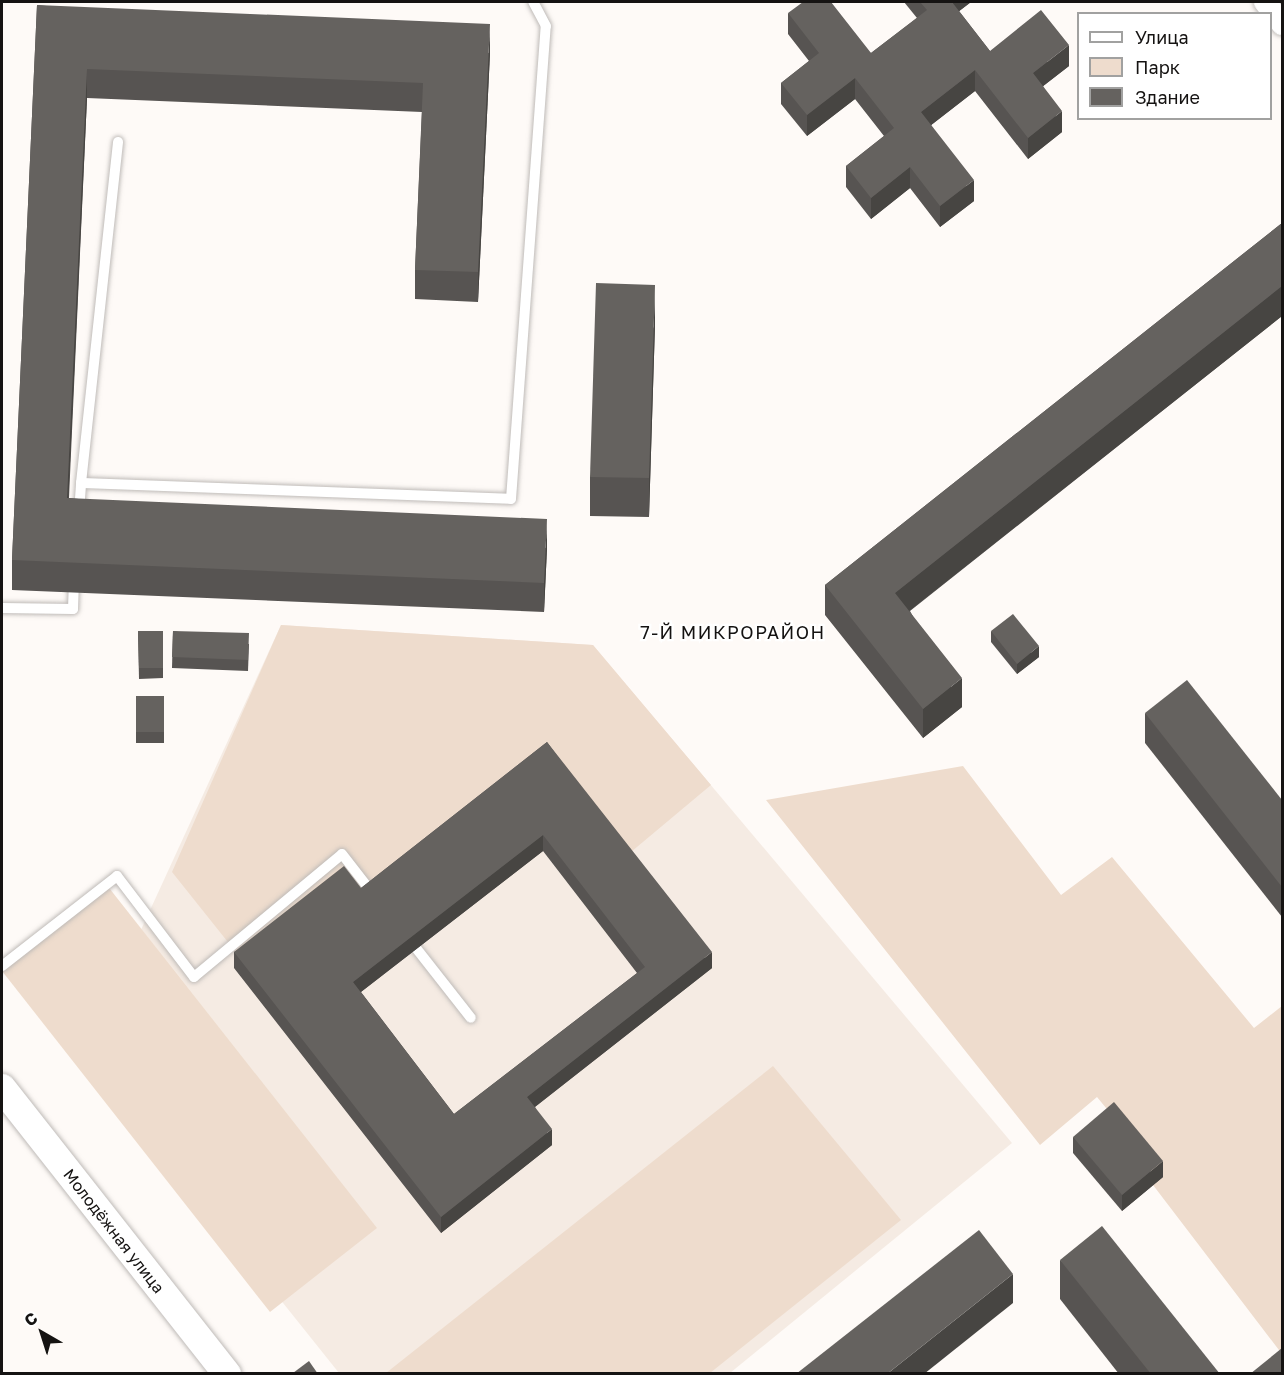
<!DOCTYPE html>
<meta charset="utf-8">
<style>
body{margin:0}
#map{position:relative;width:1284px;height:1375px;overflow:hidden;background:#fefaf7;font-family:"Golos Text",sans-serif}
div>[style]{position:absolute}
.built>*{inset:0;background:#f5ebe3}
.green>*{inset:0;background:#eedccd}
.roads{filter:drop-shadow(0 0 2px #bfbbb8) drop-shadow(0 0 2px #bfbbb8)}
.service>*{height:10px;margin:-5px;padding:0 5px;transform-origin:5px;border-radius:5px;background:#fff}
.minor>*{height:22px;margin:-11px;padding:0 11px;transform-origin:11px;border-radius:11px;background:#fff}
.tertiary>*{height:28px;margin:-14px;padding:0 14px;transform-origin:14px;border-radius:14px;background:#fff}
.wall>*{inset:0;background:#575452}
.shaded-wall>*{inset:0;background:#474542}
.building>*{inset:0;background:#65625f}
span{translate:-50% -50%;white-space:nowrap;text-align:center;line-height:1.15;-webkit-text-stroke:4.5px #fff;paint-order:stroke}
.street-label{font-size:16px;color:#151312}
.neighbourhood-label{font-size:18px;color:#151312;letter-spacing:1.5px}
.frame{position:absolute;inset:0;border:3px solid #151312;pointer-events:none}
.legend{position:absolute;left:1077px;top:12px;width:195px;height:108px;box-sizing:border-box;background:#fff;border:2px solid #a1a1a0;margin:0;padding:8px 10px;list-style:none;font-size:18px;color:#151312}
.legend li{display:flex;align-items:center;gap:12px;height:30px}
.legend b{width:30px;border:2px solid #a1a1a0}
.north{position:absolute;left:12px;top:1303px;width:60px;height:60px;-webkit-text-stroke:4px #fff;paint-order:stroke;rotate:321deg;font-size:16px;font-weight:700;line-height:24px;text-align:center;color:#151312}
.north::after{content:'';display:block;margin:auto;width:21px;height:27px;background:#151312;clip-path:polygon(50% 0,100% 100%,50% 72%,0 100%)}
</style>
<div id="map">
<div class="built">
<i style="clip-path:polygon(281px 625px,593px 645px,1012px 1143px,730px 1373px,339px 1373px,84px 1054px)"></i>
</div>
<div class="green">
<i style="clip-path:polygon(281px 625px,593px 645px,711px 785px,625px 857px,547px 758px,361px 904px,243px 961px,172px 872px)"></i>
<i style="clip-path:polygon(963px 766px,1061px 895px,1112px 857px,1254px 1028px,1282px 1006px,1282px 1354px,1153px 1185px,1125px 1131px,1097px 1097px,1040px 1145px,766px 800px)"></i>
<i style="clip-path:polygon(106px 884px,377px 1228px,270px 1312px,2px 971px)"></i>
<i style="clip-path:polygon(773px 1066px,901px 1220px,710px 1373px,386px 1373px)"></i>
</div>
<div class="roads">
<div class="service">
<i style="left:81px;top:483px;width:343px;rotate:-83.8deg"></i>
<i style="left:79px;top:513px;width:30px;rotate:-86deg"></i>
<i style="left:81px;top:483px;width:430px;rotate:2.1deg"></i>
<i style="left:511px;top:499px;width:474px;rotate:-85.8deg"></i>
<i style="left:546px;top:26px;width:27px;rotate:-118deg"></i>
<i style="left:2px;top:608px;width:71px;rotate:0.8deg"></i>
<i style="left:73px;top:609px;width:29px;rotate:-88deg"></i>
<i style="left:409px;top:939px;width:100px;rotate:51.9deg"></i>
<i style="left:2px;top:966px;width:146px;rotate:-38deg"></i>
<i style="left:117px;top:876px;width:127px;rotate:52.7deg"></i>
<i style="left:194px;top:977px;width:192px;rotate:-39.7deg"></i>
<i style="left:342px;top:854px;width:51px;rotate:52.2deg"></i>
</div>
<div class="minor">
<i style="left:1265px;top:2px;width:28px;rotate:52deg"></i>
</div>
<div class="tertiary">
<i style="left:2px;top:1088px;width:364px;rotate:51.8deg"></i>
</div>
</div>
<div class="wall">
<i style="clip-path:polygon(904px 2px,971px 2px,959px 11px,990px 51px,1069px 66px,1043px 86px,1062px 132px,1028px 159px,975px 91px,931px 125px,974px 201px,940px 227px,910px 188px,871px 219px,846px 187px,846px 166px,884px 136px,855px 99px,807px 136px,781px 104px,781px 83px,809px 61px,788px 34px,788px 13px,871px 53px,917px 18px)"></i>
<i style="clip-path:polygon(37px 5px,490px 53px,478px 302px,415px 299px,415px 270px,422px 112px,87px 98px,69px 498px,547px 548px,544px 612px,12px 590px,12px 560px)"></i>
<i style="clip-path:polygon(1282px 223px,1282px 316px,910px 611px,962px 707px,923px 738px,825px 615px,825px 585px)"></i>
<i style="clip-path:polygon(655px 324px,649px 517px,590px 516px,590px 477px)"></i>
<i style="clip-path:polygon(138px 631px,163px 631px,163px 678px,139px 679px)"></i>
<i style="clip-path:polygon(173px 631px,249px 644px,248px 671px,172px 668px)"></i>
<i style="clip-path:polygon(991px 631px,1039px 657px,1017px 674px,991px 642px)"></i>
<i style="clip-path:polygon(136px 696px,164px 696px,164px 743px,136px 743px)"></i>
<i style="clip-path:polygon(1145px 713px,1282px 800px,1282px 917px,1145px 743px)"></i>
<i style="clip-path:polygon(evenodd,547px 742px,712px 968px,535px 1107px,552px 1145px,441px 1233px,234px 968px,234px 952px,361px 888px,547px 742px,543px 851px,637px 973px,454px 1114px,361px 992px,543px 851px)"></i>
<i style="clip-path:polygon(1073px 1137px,1163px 1177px,1122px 1211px,1073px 1153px)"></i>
<i style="clip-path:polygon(1060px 1260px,1220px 1374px,1119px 1374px,1060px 1299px)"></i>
</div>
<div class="shaded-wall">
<i style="clip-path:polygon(949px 2px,971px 2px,949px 19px)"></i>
<i style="clip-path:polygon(490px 24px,490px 53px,478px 302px,478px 272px)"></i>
<i style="clip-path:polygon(1069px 45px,1069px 66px,1033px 94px,1033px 73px)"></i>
<i style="clip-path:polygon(87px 69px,87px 98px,67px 528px,67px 498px)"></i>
<i style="clip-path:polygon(975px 70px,975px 91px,921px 133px,921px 112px)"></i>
<i style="clip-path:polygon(855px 78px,855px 99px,807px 136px,807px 115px)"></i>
<i style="clip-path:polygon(1062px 111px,1062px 132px,1028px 159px,1028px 138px)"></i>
<i style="clip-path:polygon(910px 167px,910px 188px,871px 219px,871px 198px)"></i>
<i style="clip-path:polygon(974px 180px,974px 201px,940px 227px,940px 206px)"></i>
<i style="clip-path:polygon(655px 285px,655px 324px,649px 517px,649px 478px)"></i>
<i style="clip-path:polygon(1282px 286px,1282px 316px,895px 622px,895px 593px)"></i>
<i style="clip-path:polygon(547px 519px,547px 548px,544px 612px,544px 583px)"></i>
<i style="clip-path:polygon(1039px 646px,1039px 657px,1017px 674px,1017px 664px)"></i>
<i style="clip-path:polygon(962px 678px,962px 707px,923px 738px,923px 709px)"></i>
<i style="clip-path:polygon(543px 835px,543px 851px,353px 998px,353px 982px)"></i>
<i style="clip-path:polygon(712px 952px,712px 968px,527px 1113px,527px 1097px)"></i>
<i style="clip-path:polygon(552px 1129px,552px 1145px,441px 1233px,441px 1217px)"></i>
<i style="clip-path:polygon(1163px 1161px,1163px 1177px,1122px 1211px,1122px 1195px)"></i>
<i style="clip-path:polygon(1013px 1274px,1013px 1303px,924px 1374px,887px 1374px)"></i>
</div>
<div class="building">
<i style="clip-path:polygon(803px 2px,831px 2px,871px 53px,927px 10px,920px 2px,952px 2px,990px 51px,1041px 10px,1069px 45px,1033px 73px,1062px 111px,1028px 138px,975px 70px,921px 112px,974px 180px,940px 206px,910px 167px,871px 198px,846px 166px,894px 128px,855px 78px,807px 115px,781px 83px,819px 53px,788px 13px)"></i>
<i style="clip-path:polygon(37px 5px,490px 24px,478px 272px,415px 270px,423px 83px,87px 69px,67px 498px,547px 519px,544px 583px,12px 560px)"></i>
<i style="clip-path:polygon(1282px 223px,1282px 286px,895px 593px,962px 678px,923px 709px,825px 585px)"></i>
<i style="clip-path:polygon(596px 283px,655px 285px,649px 478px,590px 477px)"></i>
<i style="clip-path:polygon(1013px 614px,1039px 646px,1017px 664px,991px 631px)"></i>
<i style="clip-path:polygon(138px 631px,163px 631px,163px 668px,139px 668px)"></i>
<i style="clip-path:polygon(173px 631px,249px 633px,248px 660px,172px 657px)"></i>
<i style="clip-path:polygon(1187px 680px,1282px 800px,1282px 887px,1145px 713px)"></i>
<i style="clip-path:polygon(136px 696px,164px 696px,164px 732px,136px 732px)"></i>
<i style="clip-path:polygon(evenodd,547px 742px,712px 952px,527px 1097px,552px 1129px,441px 1217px,234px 952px,344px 866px,361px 888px,547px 742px,543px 835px,645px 967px,454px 1114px,353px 982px,543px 835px)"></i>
<i style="clip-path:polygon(1114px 1102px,1163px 1161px,1122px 1195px,1073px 1137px)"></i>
<i style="clip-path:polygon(1102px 1226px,1220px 1374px,1151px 1374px,1060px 1260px)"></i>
<i style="clip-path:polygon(979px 1230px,1013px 1274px,887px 1374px,796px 1374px)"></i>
<i style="clip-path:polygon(1282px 1348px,1282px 1374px,1250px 1374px)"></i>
<i style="clip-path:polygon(309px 1361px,318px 1374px,293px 1374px,293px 1373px)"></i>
</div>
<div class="street-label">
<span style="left:114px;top:1231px;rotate:52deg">Молодёжная улица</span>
</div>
<div class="neighbourhood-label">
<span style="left:733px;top:632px">7-Й МИКРОРАЙОН</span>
</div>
<div class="frame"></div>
<ul class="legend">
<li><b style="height:8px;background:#fff"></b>Улица</li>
<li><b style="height:16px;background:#eedccd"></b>Парк</li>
<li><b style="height:16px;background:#65625f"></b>Здание</li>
</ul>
<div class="north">С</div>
</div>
